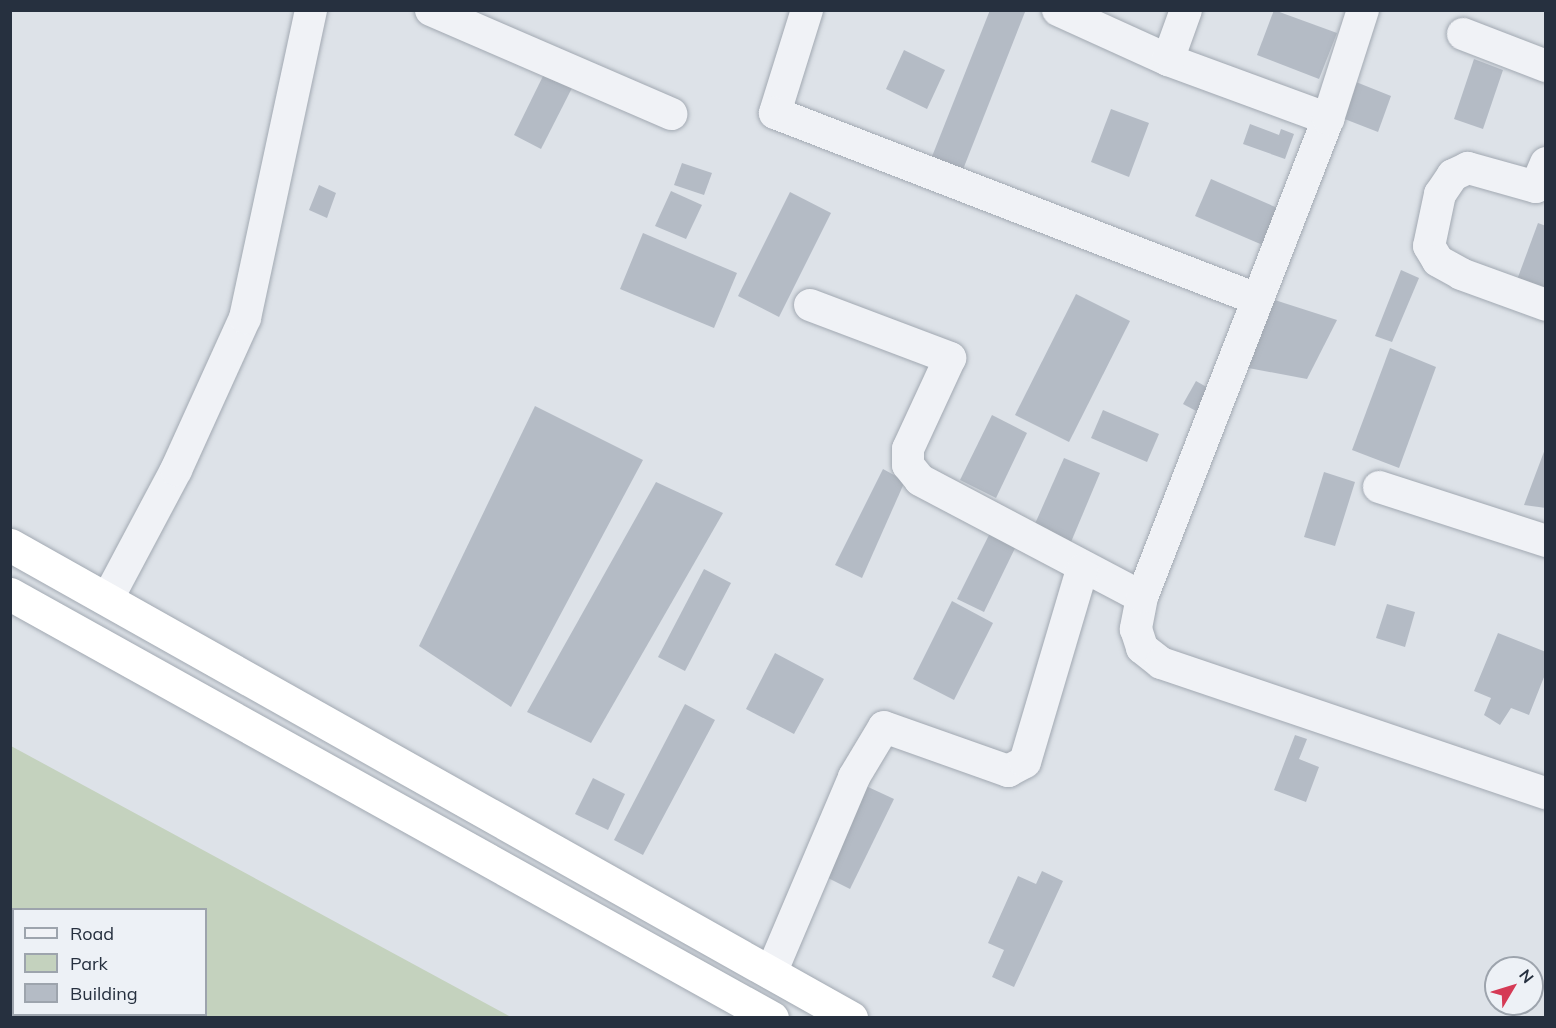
<!DOCTYPE html>
<style>
body{margin:0}
#map{position:relative;width:1556px;height:1028px;overflow:hidden;background:#dde2e8;font-family:Mulish,sans-serif}
div>[style]{position:absolute}
.green>*{inset:0;background:#c4d2be}
.building>*{inset:0;background:#b4bbc5}
.roads{filter:drop-shadow(0 0 2px #a2a9b2) drop-shadow(0 0 2px #a2a9b2)}
.street>*{height:32px;margin:-16px;padding:0 16px;transform-origin:16px;border-radius:16px;background:#f0f2f6}
.highway>*{height:33px;margin:-16.5px;padding:0 16.5px;transform-origin:16.5px;border-radius:16.5px;background:#fff}
span{translate:-50% -50%;white-space:nowrap;text-align:center;line-height:1.15;-webkit-text-stroke:5px #edf1f6;paint-order:stroke}
.frame{position:absolute;inset:0;border:12px solid #26303f;pointer-events:none}
.legend{position:absolute;left:12px;top:908px;width:195px;height:108px;box-sizing:border-box;background:#edf1f6;border:2px solid #9da4ad;margin:0;padding:8px 10px;list-style:none;font-size:18px;color:#26303f}
.legend li{display:flex;align-items:center;gap:12px;height:30px}
.legend b{width:30px;border:2px solid #9da4ad}
.north{position:absolute;left:1484px;top:956px;width:60px;height:60px;box-sizing:border-box;background:#edf1f6;border:2px solid #9da4ad;border-radius:50%;rotate:52deg;font-size:16px;font-weight:700;line-height:24px;text-align:center;color:#26303f}
.north::after{content:'';display:block;margin:auto;width:21px;height:27px;background:#d53a55;clip-path:polygon(50% 0,100% 100%,50% 72%,0 100%)}
</style>
<div id="map">
<div class="green">
<i style="clip-path:polygon(evenodd,11px 746px,511px 1017px,11px 1017px,11px 746px,14px 910px,206px 910px,206px 1014px,14px 1014px,14px 910px)"></i>
</div>
<div class="building">
<i style="clip-path:polygon(990px 10px,1025px 12px,962px 172px,931px 159px)"></i>
<i style="clip-path:polygon(1274px 10px,1337px 33px,1319px 79px,1257px 55px)"></i>
<i style="clip-path:polygon(904px 50px,945px 70px,927px 109px,886px 89px)"></i>
<i style="clip-path:polygon(1474px 59px,1503px 70px,1483px 129px,1454px 119px)"></i>
<i style="clip-path:polygon(544px 74px,572px 88px,541px 149px,514px 135px)"></i>
<i style="clip-path:polygon(1356px 82px,1391px 96px,1378px 132px,1342px 118px)"></i>
<i style="clip-path:polygon(1111px 109px,1149px 123px,1129px 177px,1091px 162px)"></i>
<i style="clip-path:polygon(1250px 124px,1279px 135px,1281px 129px,1294px 134px,1285px 159px,1243px 144px)"></i>
<i style="clip-path:polygon(682px 163px,712px 173px,704px 195px,674px 185px)"></i>
<i style="clip-path:polygon(1211px 179px,1280px 209px,1265px 246px,1195px 216px)"></i>
<i style="clip-path:polygon(319px 185px,336px 193px,327px 218px,309px 210px)"></i>
<i style="clip-path:polygon(671px 191px,702px 205px,686px 239px,655px 226px)"></i>
<i style="clip-path:polygon(790px 192px,831px 213px,779px 317px,738px 296px)"></i>
<i style="clip-path:polygon(1538px 223px,1546px 226px,1546px 299px,1514px 288px)"></i>
<i style="clip-path:polygon(643px 233px,737px 273px,714px 328px,620px 289px)"></i>
<i style="clip-path:polygon(1401px 270px,1419px 278px,1392px 342px,1375px 336px)"></i>
<i style="clip-path:polygon(1076px 294px,1130px 321px,1069px 442px,1015px 415px)"></i>
<i style="clip-path:polygon(1265px 297px,1337px 320px,1307px 379px,1243px 367px)"></i>
<i style="clip-path:polygon(1390px 348px,1436px 367px,1399px 468px,1352px 450px)"></i>
<i style="clip-path:polygon(1196px 381px,1210px 389px,1198px 412px,1183px 404px)"></i>
<i style="clip-path:polygon(535px 406px,643px 460px,511px 707px,419px 646px)"></i>
<i style="clip-path:polygon(1103px 410px,1159px 434px,1147px 462px,1091px 438px)"></i>
<i style="clip-path:polygon(992px 415px,1027px 433px,996px 498px,960px 480px)"></i>
<i style="clip-path:polygon(1545px 449px,1546px 508px,1524px 505px)"></i>
<i style="clip-path:polygon(1064px 458px,1100px 473px,1071px 542px,1034px 526px)"></i>
<i style="clip-path:polygon(883px 469px,905px 481px,862px 578px,835px 565px)"></i>
<i style="clip-path:polygon(1324px 472px,1355px 482px,1335px 546px,1304px 537px)"></i>
<i style="clip-path:polygon(656px 482px,723px 513px,591px 743px,527px 712px)"></i>
<i style="clip-path:polygon(994px 525px,1020px 538px,984px 612px,957px 599px)"></i>
<i style="clip-path:polygon(704px 569px,731px 583px,685px 671px,658px 657px)"></i>
<i style="clip-path:polygon(952px 601px,993px 623px,954px 700px,913px 679px)"></i>
<i style="clip-path:polygon(1387px 604px,1415px 612px,1405px 647px,1376px 638px)"></i>
<i style="clip-path:polygon(1498px 633px,1546px 652px,1546px 672px,1529px 715px,1511px 708px,1500px 725px,1484px 715px,1491px 698px,1474px 691px)"></i>
<i style="clip-path:polygon(775px 653px,824px 679px,794px 734px,746px 709px)"></i>
<i style="clip-path:polygon(685px 704px,715px 720px,643px 855px,614px 840px)"></i>
<i style="clip-path:polygon(1295px 735px,1307px 739px,1299px 759px,1319px 767px,1306px 802px,1274px 790px)"></i>
<i style="clip-path:polygon(593px 778px,625px 794px,608px 830px,575px 814px)"></i>
<i style="clip-path:polygon(866px 786px,894px 799px,850px 889px,822px 875px)"></i>
<i style="clip-path:polygon(1042px 871px,1063px 881px,1014px 987px,992px 977px,1004px 950px,988px 943px,1018px 876px,1036px 884px)"></i>
</div>
<div class="roads">
<div class="street">
<i style="left:431px;top:10px;width:262px;rotate:23.4deg"></i>
<i style="left:807px;top:10px;width:108px;rotate:107.3deg"></i>
<i style="left:775px;top:113px;width:513px;rotate:21.12deg"></i>
<i style="left:1058px;top:10px;width:121px;rotate:24.4deg"></i>
<i style="left:1168px;top:60px;width:171px;rotate:20.2deg"></i>
<i style="left:1463px;top:34px;width:89px;rotate:21.1deg"></i>
<i style="left:1168px;top:60px;width:53px;rotate:-70.2deg"></i>
<i style="left:1546px;top:163px;width:26px;rotate:113deg"></i>
<i style="left:1536px;top:187px;width:71px;rotate:-164.4deg"></i>
<i style="left:1468px;top:168px;width:17px;rotate:155deg"></i>
<i style="left:1453px;top:175px;width:23px;rotate:124deg"></i>
<i style="left:1440px;top:194px;width:53px;rotate:101.9deg"></i>
<i style="left:1429px;top:246px;width:17px;rotate:59deg"></i>
<i style="left:1438px;top:261px;width:26px;rotate:29deg"></i>
<i style="left:1461px;top:274px;width:90px;rotate:20deg"></i>
<i style="left:810px;top:305px;width:150px;rotate:20.7deg"></i>
<i style="left:950px;top:358px;width:100px;rotate:114.8deg"></i>
<i style="left:908px;top:449px;width:16px;rotate:90deg"></i>
<i style="left:908px;top:465px;width:19px;rotate:51deg"></i>
<i style="left:920px;top:480px;width:251px;rotate:27.8deg"></i>
<i style="left:1142px;top:597px;width:33px;rotate:101deg"></i>
<i style="left:1136px;top:629px;width:20px;rotate:72deg"></i>
<i style="left:1142px;top:648px;width:24px;rotate:38deg"></i>
<i style="left:1161px;top:663px;width:406px;rotate:18.7deg"></i>
<i style="left:1379px;top:487px;width:176px;rotate:17.9deg"></i>
<i style="left:1142px;top:597px;width:513px;rotate:-68.74deg"></i>
<i style="left:1328px;top:119px;width:114px;rotate:-72.2deg"></i>
<i style="left:108px;top:598px;width:145px;rotate:-62deg"></i>
<i style="left:176px;top:470px;width:167px;rotate:-65.6deg"></i>
<i style="left:245px;top:318px;width:315px;rotate:-77.9deg"></i>
<i style="left:771px;top:973px;width:213px;rotate:-67deg"></i>
<i style="left:854px;top:777px;width:58px;rotate:-59deg"></i>
<i style="left:884px;top:727px;width:132px;rotate:19.5deg"></i>
<i style="left:1008px;top:771px;width:19px;rotate:-28deg"></i>
<i style="left:1025px;top:762px;width:201px;rotate:-73.5deg"></i>
</div>
<div class="highway">
<i style="left:10px;top:545px;width:965px;rotate:29.35deg"></i>
<i style="left:10px;top:594px;width:872px;rotate:29.09deg"></i>
</div>
</div>
<div class="frame"></div>
<ul class="legend">
<li><b style="height:8px;background:#f0f2f6"></b>Road</li>
<li><b style="height:16px;background:#c4d2be"></b>Park</li>
<li><b style="height:16px;background:#b4bbc5"></b>Building</li>
</ul>
<div class="north">N</div>
</div>
